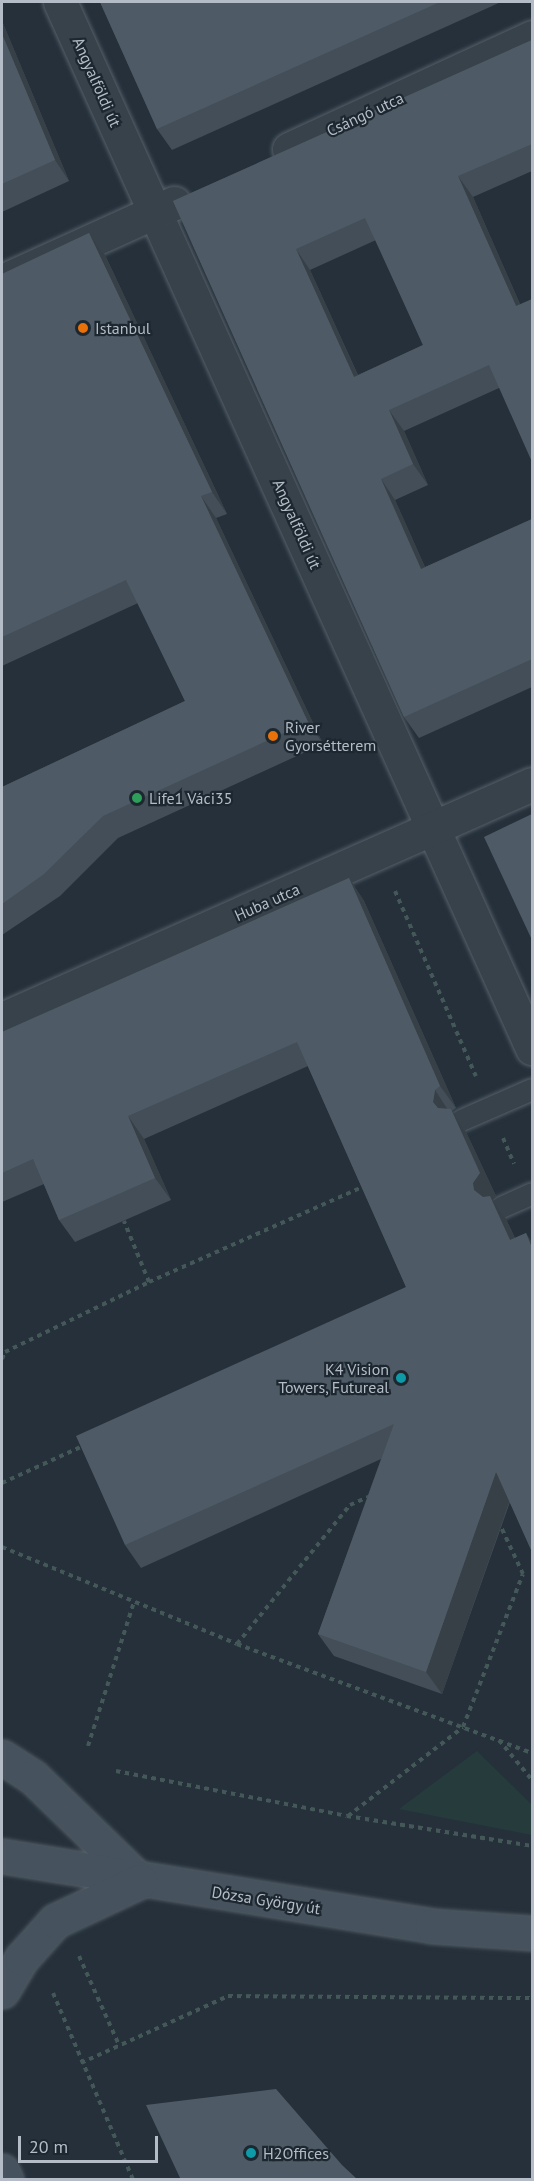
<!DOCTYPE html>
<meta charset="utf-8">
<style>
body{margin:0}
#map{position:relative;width:534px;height:2181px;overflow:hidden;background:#25303b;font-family:"PT Sans",sans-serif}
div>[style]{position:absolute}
.green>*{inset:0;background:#263c3c}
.path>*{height:4px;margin-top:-2px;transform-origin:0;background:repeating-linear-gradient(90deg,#445858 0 4.5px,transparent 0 9px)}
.roads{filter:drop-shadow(0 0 2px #566069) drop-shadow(0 0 2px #566069)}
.service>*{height:21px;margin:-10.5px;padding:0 10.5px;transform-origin:10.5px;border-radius:10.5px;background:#38424b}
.minor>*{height:33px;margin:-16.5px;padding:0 16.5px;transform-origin:16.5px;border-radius:16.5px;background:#38424b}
.secondary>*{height:33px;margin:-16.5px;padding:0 16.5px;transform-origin:16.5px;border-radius:16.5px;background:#46525e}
.wall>*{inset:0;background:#434e58}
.shaded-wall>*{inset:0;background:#374047}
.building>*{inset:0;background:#4e5b66}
.dots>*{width:16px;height:16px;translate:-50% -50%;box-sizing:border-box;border:3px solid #1d2730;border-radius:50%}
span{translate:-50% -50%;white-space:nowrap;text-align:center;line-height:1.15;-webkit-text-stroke:4.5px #1d2730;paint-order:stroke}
.street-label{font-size:16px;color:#b4bdc7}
.poi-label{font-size:16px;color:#b4bdc7}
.left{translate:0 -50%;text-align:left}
.right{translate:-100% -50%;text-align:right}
.frame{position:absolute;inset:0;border:3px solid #b4bdc7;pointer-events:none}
.scale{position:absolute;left:18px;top:2136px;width:140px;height:27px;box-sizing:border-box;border:3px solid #b4bdc7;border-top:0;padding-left:8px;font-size:18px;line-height:21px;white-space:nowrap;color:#b4bdc7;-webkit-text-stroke:4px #1d2730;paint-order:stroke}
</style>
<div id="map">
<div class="green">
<i style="clip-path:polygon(477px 1751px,532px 1805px,532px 1835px,399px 1809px)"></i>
</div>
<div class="path">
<i style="left:395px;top:891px;width:202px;rotate:66.4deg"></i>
<i style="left:503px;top:1138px;width:28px;rotate:67deg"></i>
<i style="left:149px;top:1282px;width:236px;rotate:-24deg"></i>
<i style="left:2px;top:1359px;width:8px;rotate:-67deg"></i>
<i style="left:5px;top:1352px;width:160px;rotate:-25.9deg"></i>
<i style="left:149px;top:1282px;width:66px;rotate:-112.3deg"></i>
<i style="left:2px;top:1483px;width:91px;rotate:-24.6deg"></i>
<i style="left:2px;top:1547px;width:254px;rotate:22.4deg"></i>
<i style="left:237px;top:1644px;width:314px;rotate:20.3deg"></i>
<i style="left:237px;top:1644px;width:179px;rotate:-50.9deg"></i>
<i style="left:350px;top:1505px;width:24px;rotate:-24deg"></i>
<i style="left:499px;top:1740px;width:52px;rotate:50.5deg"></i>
<i style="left:88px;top:1746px;width:151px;rotate:-72.3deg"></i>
<i style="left:116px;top:1771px;width:235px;rotate:11deg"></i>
<i style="left:347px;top:1816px;width:187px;rotate:9.2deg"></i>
<i style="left:348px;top:1816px;width:145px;rotate:-37.7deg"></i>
<i style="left:463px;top:1727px;width:164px;rotate:-68.6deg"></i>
<i style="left:523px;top:1574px;width:52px;rotate:-115.1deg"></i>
<i style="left:79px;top:1956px;width:98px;rotate:65.8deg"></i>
<i style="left:53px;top:1993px;width:203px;rotate:66.8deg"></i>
<i style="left:81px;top:2063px;width:162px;rotate:-24.5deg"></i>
<i style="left:228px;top:1996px;width:304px;rotate:0.4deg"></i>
</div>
<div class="roads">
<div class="service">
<i style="left:461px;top:1120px;width:77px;rotate:-23.6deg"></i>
<i style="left:501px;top:1207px;width:34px;rotate:-24deg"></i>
</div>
<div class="minor">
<i style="left:60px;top:2px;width:1148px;rotate:65.71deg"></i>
<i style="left:289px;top:149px;width:268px;rotate:-24.7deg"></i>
<i style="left:2px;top:281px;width:189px;rotate:-24.4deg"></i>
<i style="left:2px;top:1019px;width:580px;rotate:-23.91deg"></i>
</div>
<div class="secondary">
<i style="left:2px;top:1757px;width:37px;rotate:33deg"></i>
<i style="left:33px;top:1777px;width:149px;rotate:44.2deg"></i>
<i style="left:2px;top:1856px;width:436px;rotate:9.2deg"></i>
<i style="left:432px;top:1926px;width:100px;rotate:4deg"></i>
<i style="left:2px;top:1991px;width:39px;rotate:-59deg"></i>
<i style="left:22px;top:1958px;width:50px;rotate:-48.3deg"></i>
<i style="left:55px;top:1921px;width:94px;rotate:-25.2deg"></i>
<i style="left:2px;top:2171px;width:10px;rotate:66deg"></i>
</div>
</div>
<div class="wall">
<i style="clip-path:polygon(100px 2px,501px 2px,172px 150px,157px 129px)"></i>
<i style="clip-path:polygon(2px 21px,69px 181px,2px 212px)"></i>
<i style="clip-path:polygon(evenodd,532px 40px,532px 171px,473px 197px,520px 304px,499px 388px,404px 431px,428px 485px,395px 500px,425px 567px,532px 519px,532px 687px,419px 738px,404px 717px,173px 201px,532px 40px,376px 240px,423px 345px,358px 375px,310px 270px,376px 240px)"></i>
<i style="clip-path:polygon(89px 233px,105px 255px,227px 514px,216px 518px,323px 744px,118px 838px,60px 896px,2px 935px,2px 787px,185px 701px,138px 603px,2px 666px,2px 274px)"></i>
<i style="clip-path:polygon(349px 878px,364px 901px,456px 1108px,452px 1111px,466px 1132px,496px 1196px,493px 1200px,506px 1219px,515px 1238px,526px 1233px,532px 1243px,532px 1552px,510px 1502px,442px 1694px,334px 1656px,318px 1634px,381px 1459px,141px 1568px,125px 1545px,406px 1287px,308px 1066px,144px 1139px,171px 1200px,75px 1242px,59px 1220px,44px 1184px,2px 1202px,2px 1032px)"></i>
</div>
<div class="shaded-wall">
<i style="clip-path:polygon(2px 21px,69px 181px,55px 160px,2px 34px)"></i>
<i style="clip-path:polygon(458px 176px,473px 197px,530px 327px,516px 306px)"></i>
<i style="clip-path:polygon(89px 233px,105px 255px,227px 514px,212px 492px)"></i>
<i style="clip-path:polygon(296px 249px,310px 270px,368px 398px,354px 377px)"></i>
<i style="clip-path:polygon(389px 410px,404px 431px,428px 485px,413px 464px)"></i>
<i style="clip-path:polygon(381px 479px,395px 500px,435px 590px,421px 569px)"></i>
<i style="clip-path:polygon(201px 496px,216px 518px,323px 744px,308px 722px)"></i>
<i style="clip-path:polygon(349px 878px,364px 901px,456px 1108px,440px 1086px)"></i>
<i style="clip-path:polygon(435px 1090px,450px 1113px,449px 1125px,433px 1102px)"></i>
<i style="clip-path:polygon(451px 1109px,466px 1132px,496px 1196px,493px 1200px,506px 1219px,526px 1263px,510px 1240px,488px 1205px,474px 1190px)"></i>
<i style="clip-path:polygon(128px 1116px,144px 1139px,171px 1200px,155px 1178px)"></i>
<i style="clip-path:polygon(526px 1233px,532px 1243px,532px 1248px)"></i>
<i style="clip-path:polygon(496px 1472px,512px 1494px,442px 1694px,426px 1672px)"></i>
</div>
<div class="building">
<i style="clip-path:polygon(100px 2px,440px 2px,157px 129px)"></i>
<i style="clip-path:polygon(2px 34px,55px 160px,2px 184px)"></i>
<i style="clip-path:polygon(evenodd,532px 40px,532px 144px,458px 176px,516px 306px,532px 299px,532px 462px,489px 365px,389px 410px,413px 464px,381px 479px,421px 569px,532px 519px,532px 659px,404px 717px,173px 201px,532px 40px,365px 218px,423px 345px,354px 377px,296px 249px,365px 218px)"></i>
<i style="clip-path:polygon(89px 233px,212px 492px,201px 496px,308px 722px,103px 816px,44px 874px,2px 904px,2px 787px,185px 701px,126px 580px,2px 637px,2px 274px)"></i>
<i style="clip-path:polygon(532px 814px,532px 940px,484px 837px)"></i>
<i style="clip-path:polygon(349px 878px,440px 1086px,435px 1090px,433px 1102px,438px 1108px,451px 1109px,480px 1173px,473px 1183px,474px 1190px,483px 1197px,490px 1196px,510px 1240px,526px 1233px,532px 1248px,532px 1552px,496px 1472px,426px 1672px,318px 1634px,394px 1424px,125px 1545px,76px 1436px,406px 1287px,297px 1042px,128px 1116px,155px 1178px,59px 1220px,33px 1159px,2px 1173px,2px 1032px)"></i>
<i style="clip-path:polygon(276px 2089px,342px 2165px,358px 2180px,181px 2180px,146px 2105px)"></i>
</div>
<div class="dots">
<i style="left:83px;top:328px;background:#e8710a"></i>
<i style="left:273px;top:736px;background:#e8710a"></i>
<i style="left:137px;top:798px;background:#2e9e5b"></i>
<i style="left:401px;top:1378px;background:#0f9aa8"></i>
<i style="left:251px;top:2153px;background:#0f9aa8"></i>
</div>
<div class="street-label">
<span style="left:97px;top:82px;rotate:66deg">Angyalföldi út</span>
<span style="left:365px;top:114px;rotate:-25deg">Csángó utca</span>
<span style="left:297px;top:524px;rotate:66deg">Angyalföldi út</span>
<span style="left:267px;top:902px;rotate:-24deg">Huba utca</span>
<span style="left:266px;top:1900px;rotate:9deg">Dózsa György út</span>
</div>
<div class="poi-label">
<span class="left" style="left:95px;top:328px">Istanbul</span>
<span class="left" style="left:285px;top:736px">River<br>Gyorsétterem</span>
<span class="left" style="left:149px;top:798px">Life1 Váci35</span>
<span class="right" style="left:389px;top:1378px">K4 Vision<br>Towers, Futureal</span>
<span class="left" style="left:263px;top:2153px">H2Offices</span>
</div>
<div class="frame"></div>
<div class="scale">20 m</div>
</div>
